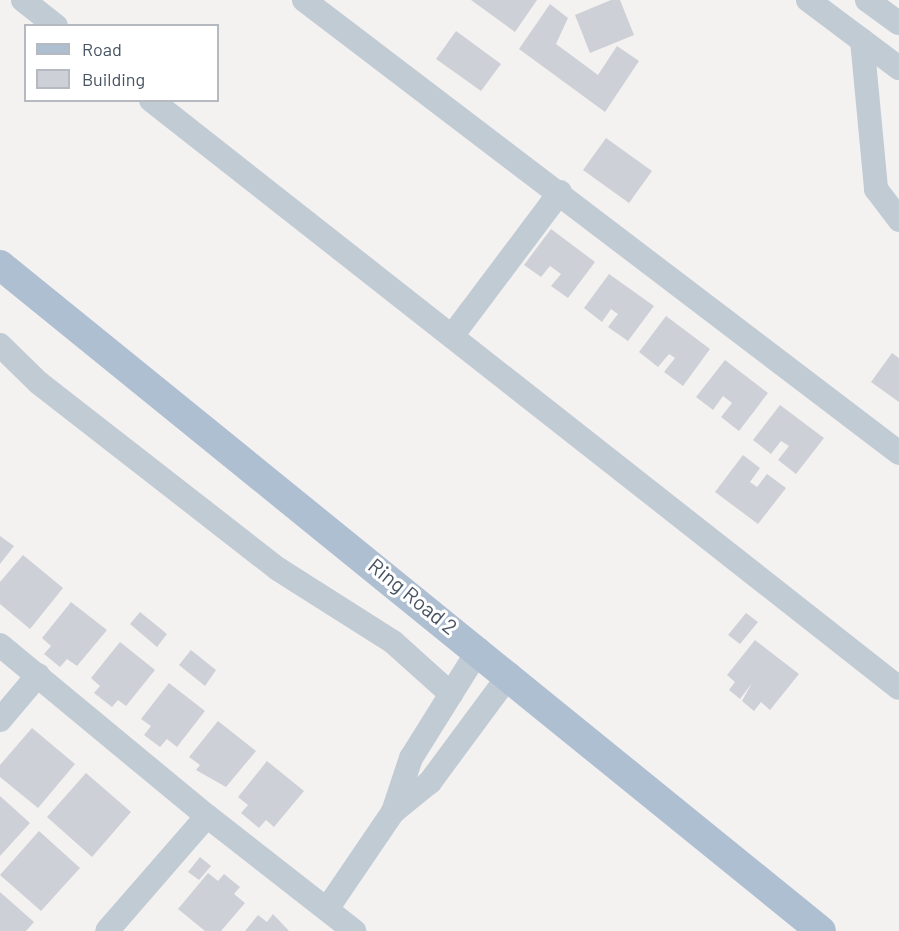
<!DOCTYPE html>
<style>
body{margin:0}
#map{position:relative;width:899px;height:931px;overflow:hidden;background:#f4f1f1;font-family:Barlow,sans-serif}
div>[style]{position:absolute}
.building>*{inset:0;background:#cdd0d6}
.minor>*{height:24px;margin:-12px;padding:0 12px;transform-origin:12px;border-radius:12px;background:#c1cbd4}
.major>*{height:30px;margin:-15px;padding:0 15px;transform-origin:15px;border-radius:15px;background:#afbfd2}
span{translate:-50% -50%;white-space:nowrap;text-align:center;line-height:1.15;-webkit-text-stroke:6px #fff;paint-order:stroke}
.street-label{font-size:21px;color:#475361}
.legend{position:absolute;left:24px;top:24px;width:195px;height:78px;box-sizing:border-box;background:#fff;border:2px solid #b5bac0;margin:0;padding:8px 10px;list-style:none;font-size:18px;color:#475361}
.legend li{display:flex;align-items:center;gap:12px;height:30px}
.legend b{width:30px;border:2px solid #b5bac0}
</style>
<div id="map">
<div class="building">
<i style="clip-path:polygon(471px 0,537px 0,515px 32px)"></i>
<i style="clip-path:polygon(611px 0,620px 0,634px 35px,590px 53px,575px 15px)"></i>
<i style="clip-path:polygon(550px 4px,568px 18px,556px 44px,598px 75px,617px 46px,639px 61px,605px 112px,519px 49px)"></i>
<i style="clip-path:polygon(456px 31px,501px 64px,481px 91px,436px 59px)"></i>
<i style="clip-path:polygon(606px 138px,652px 171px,629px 203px,583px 170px)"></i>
<i style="clip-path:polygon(551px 229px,595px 262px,568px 298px,551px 286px,561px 274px,550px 266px,541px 277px,524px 265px)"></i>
<i style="clip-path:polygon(609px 274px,654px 306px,628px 341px,608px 327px,618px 314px,611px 309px,602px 322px,584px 308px)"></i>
<i style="clip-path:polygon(666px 316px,710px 349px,683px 386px,664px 372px,675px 358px,669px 354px,658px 367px,639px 352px)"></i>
<i style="clip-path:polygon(892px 353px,899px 358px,899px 402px,871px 382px)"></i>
<i style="clip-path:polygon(725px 360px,768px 393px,739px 431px,721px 417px,732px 403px,723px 396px,713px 410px,696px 397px)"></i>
<i style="clip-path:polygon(780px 405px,824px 438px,796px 474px,778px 460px,789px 446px,781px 441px,771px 454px,753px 440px)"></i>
<i style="clip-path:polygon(743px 455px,760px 468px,750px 482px,757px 487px,767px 474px,786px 488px,758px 524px,715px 492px)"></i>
<i style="clip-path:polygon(0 536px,14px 546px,0 564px)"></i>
<i style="clip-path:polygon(23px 555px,63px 588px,30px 629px,0 604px,0 582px)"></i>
<i style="clip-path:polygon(71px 602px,107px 630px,77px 666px,67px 659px,60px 667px,44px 654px,51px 646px,42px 638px)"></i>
<i style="clip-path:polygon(140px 612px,167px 634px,157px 647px,130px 624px)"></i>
<i style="clip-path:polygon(746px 613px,758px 622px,740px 644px,728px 635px)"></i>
<i style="clip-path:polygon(755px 640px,799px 674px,770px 710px,761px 702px,754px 711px,742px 701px,752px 683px,740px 699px,729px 690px,735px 682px,727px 675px)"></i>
<i style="clip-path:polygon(120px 642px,155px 670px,126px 706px,118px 700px,112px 707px,94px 693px,100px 686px,91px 678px)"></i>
<i style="clip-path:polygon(191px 650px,216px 670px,205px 686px,179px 665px)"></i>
<i style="clip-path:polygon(169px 683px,205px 711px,177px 747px,167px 739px,160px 747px,144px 735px,151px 726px,141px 719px)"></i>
<i style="clip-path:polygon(218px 721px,256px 751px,226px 787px,196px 770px,200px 765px,189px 757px)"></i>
<i style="clip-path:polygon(32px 728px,75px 764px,38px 808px,0 777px,0 765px)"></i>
<i style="clip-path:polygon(267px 761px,304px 791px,274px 827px,266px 820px,259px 828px,241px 813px,248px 805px,238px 797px)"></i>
<i style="clip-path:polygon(86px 773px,131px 812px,92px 857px,47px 817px)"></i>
<i style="clip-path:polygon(0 796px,30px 823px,0 856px)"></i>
<i style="clip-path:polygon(39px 831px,80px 868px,41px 911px,0 875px)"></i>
<i style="clip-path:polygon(200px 857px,211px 866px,199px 880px,188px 872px)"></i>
<i style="clip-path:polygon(208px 873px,218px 881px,224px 874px,240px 887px,234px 894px,245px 903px,221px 931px,205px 931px,178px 909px)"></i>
<i style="clip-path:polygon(0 892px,34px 922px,26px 931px,0 931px)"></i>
<i style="clip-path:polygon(273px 914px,289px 931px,245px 931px,258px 915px,267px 922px)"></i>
</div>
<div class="minor">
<i style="left:23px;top:0;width:42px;rotate:38.2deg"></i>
<i style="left:304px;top:0;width:748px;rotate:37.28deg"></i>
<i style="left:808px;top:0;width:114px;rotate:36.8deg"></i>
<i style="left:867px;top:0;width:39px;rotate:36deg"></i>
<i style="left:862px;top:40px;width:150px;rotate:84.6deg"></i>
<i style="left:876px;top:189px;width:39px;rotate:53deg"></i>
<i style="left:151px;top:100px;width:951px;rotate:38.17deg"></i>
<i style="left:452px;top:336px;width:180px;rotate:-53.1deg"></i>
<i style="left:0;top:345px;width:54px;rotate:44.3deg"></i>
<i style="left:39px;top:383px;width:303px;rotate:37.9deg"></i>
<i style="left:278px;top:569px;width:136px;rotate:32.4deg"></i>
<i style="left:393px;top:642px;width:78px;rotate:41.9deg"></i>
<i style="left:0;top:645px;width:268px;rotate:39.6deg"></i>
<i style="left:207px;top:816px;width:152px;rotate:131deg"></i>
<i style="left:0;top:720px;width:59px;rotate:-49.8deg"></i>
<i style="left:393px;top:812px;width:48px;rotate:-39deg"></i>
<i style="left:430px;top:782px;width:134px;rotate:-53.5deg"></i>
<i style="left:207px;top:816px;width:187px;rotate:38deg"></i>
<i style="left:327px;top:909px;width:117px;rotate:-55.8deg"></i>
<i style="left:393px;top:812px;width:57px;rotate:-71.6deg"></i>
<i style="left:411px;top:758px;width:128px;rotate:-58deg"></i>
</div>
<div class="major">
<i style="left:0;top:265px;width:1057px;rotate:39.05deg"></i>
</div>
<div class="street-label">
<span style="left:413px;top:596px;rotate:39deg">Ring Road 2</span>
</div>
<ul class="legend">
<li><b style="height:8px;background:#afbfd2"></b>Road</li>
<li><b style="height:16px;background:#cdd0d6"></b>Building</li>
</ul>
</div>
